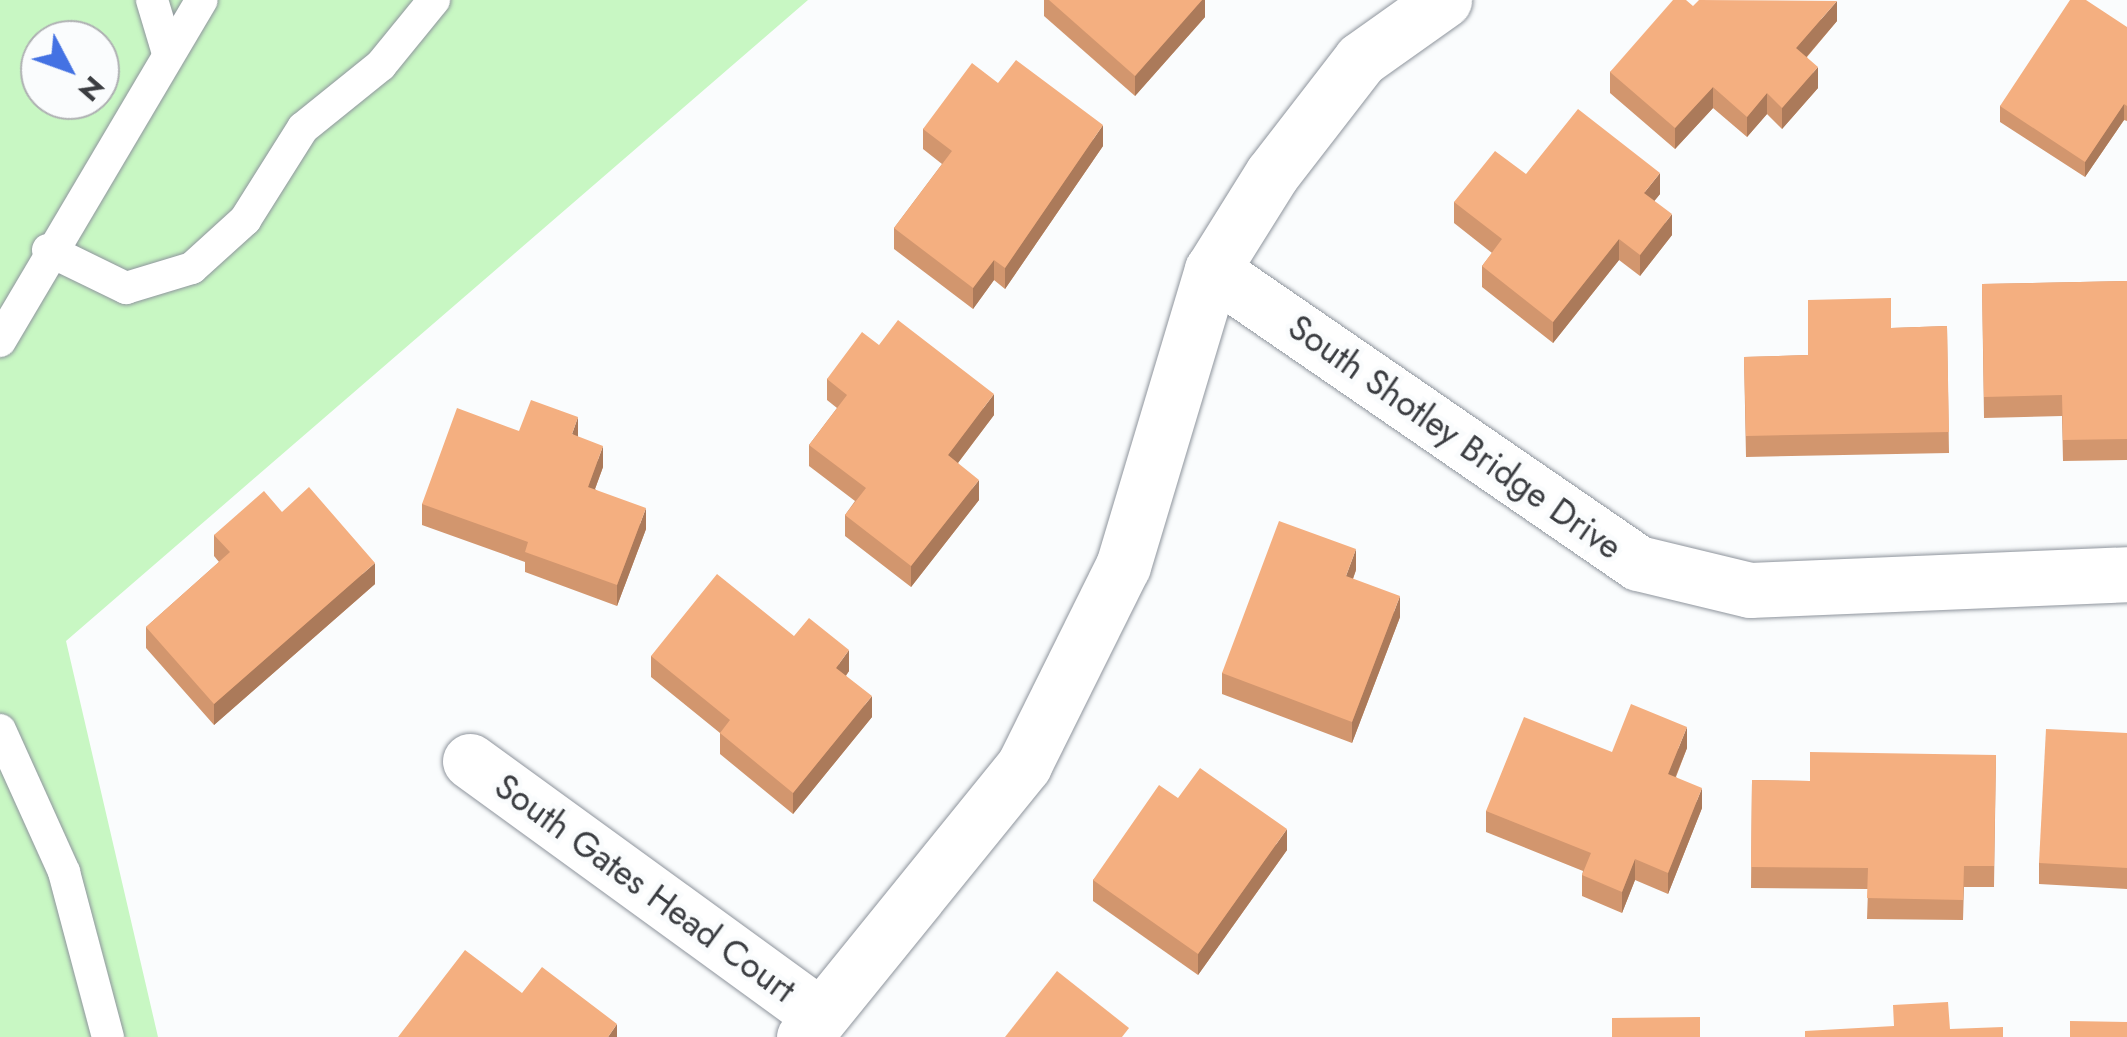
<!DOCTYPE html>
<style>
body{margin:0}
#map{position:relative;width:2127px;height:1037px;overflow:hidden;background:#fafcfd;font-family:Jost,sans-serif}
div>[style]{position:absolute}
.green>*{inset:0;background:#c8f7c3}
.roads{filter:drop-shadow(0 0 2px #8f959d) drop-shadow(0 0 2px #8f959d)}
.service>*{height:32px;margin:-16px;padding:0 16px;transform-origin:16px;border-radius:16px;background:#fff}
.minor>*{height:55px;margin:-27.5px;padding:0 27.5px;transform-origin:27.5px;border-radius:27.5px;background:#fff}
.wall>*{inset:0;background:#d2966e}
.shaded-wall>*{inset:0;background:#ab7a5a}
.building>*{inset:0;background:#f4af80}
span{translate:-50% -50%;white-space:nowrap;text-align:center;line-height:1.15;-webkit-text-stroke:9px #fafcfd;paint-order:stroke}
.street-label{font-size:35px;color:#3b3d41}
.north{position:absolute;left:20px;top:20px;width:100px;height:100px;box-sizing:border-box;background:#fafcfd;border:2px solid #aeb0b2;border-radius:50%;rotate:131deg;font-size:28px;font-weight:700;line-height:40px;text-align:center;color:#3b3d41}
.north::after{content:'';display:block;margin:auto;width:35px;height:45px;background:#4472e3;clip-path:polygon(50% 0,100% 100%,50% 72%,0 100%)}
</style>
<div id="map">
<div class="green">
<i style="clip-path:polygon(evenodd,0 0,808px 0,66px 641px,158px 1037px,0 1037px,0 0,40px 40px,100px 40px,100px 100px,40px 100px,40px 40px)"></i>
</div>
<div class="roads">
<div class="service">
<i style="left:152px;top:0;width:52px;rotate:73.3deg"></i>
<i style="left:48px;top:250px;width:87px;rotate:26deg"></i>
<i style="left:126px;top:288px;width:69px;rotate:-16.9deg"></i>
<i style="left:192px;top:268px;width:72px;rotate:-42.2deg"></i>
<i style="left:245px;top:220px;width:109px;rotate:-57.8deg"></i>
<i style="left:303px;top:128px;width:100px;rotate:-38.9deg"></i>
<i style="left:381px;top:65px;width:84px;rotate:-50.8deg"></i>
<i style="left:0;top:341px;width:396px;rotate:-59.4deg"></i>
<i style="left:0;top:730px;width:156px;rotate:65.7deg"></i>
<i style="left:64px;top:872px;width:171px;rotate:75.1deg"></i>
</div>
<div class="minor">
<i style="left:1212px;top:270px;width:517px;rotate:34.52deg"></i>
<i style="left:1638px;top:563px;width:115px;rotate:13.6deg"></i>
<i style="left:1750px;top:590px;width:377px;rotate:-2.4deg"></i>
<i style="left:470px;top:761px;width:432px;rotate:36deg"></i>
<i style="left:804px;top:1037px;width:350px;rotate:-51deg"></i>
<i style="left:1024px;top:765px;width:222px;rotate:-63.6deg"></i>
<i style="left:1123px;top:566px;width:309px;rotate:-73.3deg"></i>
<i style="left:1212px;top:270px;width:113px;rotate:-58deg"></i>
<i style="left:1272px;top:174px;width:145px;rotate:-52.3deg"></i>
<i style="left:1361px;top:59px;width:102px;rotate:-35.4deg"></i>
</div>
</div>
<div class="wall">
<i style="clip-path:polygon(1044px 0,1205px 0,1205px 17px,1135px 96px,1044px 16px)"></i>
<i style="clip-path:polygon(1693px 6px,1837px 21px,1807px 57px,1818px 88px,1782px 129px,1767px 114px,1747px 137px,1713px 108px,1675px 149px,1610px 93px,1610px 72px)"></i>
<i style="clip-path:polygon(2127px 27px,2127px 121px,2124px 120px,2085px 177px,2000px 122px,2000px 106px)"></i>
<i style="clip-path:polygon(998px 83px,1103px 146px,1005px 289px,994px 280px,973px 309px,894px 249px,894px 228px,942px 164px,923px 149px,923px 129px)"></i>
<i style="clip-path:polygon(1526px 174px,1660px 194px,1654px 201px,1672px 235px,1640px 276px,1619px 260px,1553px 343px,1482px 287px,1482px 266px,1492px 253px,1454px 223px,1454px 202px)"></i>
<i style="clip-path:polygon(2127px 281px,2127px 460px,2063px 461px,2062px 416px,1984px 418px,1982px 284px)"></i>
<i style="clip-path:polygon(1947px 326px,1949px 453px,1746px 457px,1744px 357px,1808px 355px,1891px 328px)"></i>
<i style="clip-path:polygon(879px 345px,994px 415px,958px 463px,979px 500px,911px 587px,845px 536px,845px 515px,855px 501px,809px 466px,809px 445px,837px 408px,827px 400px,827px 379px)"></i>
<i style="clip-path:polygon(519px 431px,578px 437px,603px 467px,595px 489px,646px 529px,617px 606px,525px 572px,525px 562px,422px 525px,422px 504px)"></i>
<i style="clip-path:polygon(282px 512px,375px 584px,214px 725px,146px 648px,146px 627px,219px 562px,214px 556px,214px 535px)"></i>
<i style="clip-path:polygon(1356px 570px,1353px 579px,1400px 617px,1352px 743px,1222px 694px,1222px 673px)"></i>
<i style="clip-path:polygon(794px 636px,849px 671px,846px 676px,872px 717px,793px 814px,720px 754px,720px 733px,651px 677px,651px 656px)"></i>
<i style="clip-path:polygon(2127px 733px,2127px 889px,2039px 884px,2039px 863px)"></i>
<i style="clip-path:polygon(1687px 748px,1676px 777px,1702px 808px,1668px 894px,1635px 880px,1622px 913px,1582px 896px,1582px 875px,1583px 871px,1486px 832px,1486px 811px,1612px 752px)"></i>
<i style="clip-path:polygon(1996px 755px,1994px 887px,1964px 887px,1963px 920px,1867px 919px,1868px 889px,1751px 888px,1752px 780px,1810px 781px)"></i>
<i style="clip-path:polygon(1178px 798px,1287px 850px,1198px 975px,1093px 901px,1093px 880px)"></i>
</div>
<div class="shaded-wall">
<i style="clip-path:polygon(1202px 0,1205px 0,1205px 17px,1135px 96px,1135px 76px)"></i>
<i style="clip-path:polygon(1837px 1px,1837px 21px,1796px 69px,1796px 48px)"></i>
<i style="clip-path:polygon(1818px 67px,1818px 88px,1782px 129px,1782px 108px)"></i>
<i style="clip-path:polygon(1713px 87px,1713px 108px,1675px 149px,1675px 128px)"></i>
<i style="clip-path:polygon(1767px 93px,1767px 114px,1747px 137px,1747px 117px)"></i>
<i style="clip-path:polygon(2124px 104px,2124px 120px,2085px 177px,2085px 162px)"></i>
<i style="clip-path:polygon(1103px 125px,1103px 146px,1005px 289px,1005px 268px)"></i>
<i style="clip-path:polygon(1660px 173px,1660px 194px,1644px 214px,1644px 193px)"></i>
<i style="clip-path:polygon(1672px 214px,1672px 235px,1640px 276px,1640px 255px)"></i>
<i style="clip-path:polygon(1619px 239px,1619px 260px,1553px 343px,1553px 322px)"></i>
<i style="clip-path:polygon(994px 260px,994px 280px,973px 309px,973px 288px)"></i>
<i style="clip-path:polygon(994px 394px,994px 415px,948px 476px,948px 455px)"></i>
<i style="clip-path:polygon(578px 417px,578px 438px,572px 434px)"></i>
<i style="clip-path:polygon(603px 446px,603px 467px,588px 508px,588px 487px)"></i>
<i style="clip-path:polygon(979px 480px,979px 500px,911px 587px,911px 566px)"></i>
<i style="clip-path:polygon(646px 508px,646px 529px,617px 606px,617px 585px)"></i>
<i style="clip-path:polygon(1356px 549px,1356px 570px,1346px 597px,1346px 576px)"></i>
<i style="clip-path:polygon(375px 563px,375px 584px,214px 725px,214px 704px)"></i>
<i style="clip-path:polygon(1400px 596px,1400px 617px,1352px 743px,1352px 722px)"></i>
<i style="clip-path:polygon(849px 650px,849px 671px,836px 688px,836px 668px)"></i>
<i style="clip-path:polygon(872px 696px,872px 717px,793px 814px,793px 793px)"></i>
<i style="clip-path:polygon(1687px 727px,1687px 748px,1668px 795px,1668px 774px)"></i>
<i style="clip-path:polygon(1702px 788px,1702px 808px,1668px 894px,1668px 873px)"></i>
<i style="clip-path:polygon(1287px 829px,1287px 850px,1198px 975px,1198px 954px)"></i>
<i style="clip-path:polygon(1635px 859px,1635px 880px,1622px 913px,1622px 892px)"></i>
<i style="clip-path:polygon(617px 1024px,617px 1037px,608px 1037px)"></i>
</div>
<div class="building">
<i style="clip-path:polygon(1049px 0,1202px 0,1135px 76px)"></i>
<i style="clip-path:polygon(1673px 0,1686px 0,1693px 6px,1699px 0,1837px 1px,1796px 48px,1818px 67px,1782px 108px,1767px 93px,1747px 117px,1713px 87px,1675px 128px,1610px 72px)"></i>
<i style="clip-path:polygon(2070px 0,2086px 0,2127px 27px,2127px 106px,2124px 104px,2085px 162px,2000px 106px)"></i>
<i style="clip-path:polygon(1016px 60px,1103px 125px,1005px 268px,994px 260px,973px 288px,894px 228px,952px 151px,923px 129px,972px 63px,998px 83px)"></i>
<i style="clip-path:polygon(1578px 109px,1660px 173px,1644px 193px,1672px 214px,1640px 255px,1619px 239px,1553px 322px,1482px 266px,1502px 239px,1454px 202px,1495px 151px,1526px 174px)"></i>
<i style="clip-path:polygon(2127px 281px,2127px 439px,2063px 440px,2062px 395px,1984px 397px,1982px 284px)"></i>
<i style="clip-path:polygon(1891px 298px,1891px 328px,1947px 326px,1949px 432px,1746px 436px,1744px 357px,1808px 355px,1808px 300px)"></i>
<i style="clip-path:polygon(898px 320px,994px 394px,948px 455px,979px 480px,911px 566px,845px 515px,866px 488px,809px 445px,847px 395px,827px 379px,862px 332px,879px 345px)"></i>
<i style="clip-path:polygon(531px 400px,578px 417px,572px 434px,603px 446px,588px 487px,646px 508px,617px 585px,525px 552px,528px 542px,422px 504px,457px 408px,519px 431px)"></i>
<i style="clip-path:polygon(309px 487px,375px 563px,214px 704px,146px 627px,230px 552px,214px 535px,264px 491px,282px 512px)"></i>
<i style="clip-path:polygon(1279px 521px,1356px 549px,1346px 576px,1400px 596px,1352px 722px,1222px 673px)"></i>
<i style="clip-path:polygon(717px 574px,794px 636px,809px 618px,849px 650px,836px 668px,872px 696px,793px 793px,720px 733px,730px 720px,651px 656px)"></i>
<i style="clip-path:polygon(1631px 704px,1687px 727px,1668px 774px,1702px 788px,1668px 873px,1635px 859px,1622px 892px,1582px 875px,1591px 853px,1486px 811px,1524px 717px,1612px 752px)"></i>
<i style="clip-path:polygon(2046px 729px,2127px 733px,2127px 868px,2039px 863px)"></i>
<i style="clip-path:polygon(1810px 752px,1996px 755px,1994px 866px,1964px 866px,1963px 900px,1867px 898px,1868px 868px,1751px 867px,1752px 780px,1810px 781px)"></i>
<i style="clip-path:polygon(1200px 768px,1287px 829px,1198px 954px,1093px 880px,1159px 785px,1178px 798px)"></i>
<i style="clip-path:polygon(465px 950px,522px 993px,542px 967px,617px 1024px,608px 1037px,398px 1037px)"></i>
<i style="clip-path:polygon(1057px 971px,1129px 1028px,1122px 1037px,1005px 1037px)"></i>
<i style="clip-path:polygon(1948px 1002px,1950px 1029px,2003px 1027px,2003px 1037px,1805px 1037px,1805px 1031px,1894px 1026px,1893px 1005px)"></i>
<i style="clip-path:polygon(1700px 1017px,1700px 1037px,1612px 1037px,1612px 1018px)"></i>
<i style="clip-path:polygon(2070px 1021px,2127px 1022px,2127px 1037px,2070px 1037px)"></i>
</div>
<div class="street-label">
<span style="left:1455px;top:437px;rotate:35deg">South Shotley Bridge Drive</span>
<span style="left:645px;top:888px;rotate:36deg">South Gates Head Court</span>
</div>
<div class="north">N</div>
</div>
